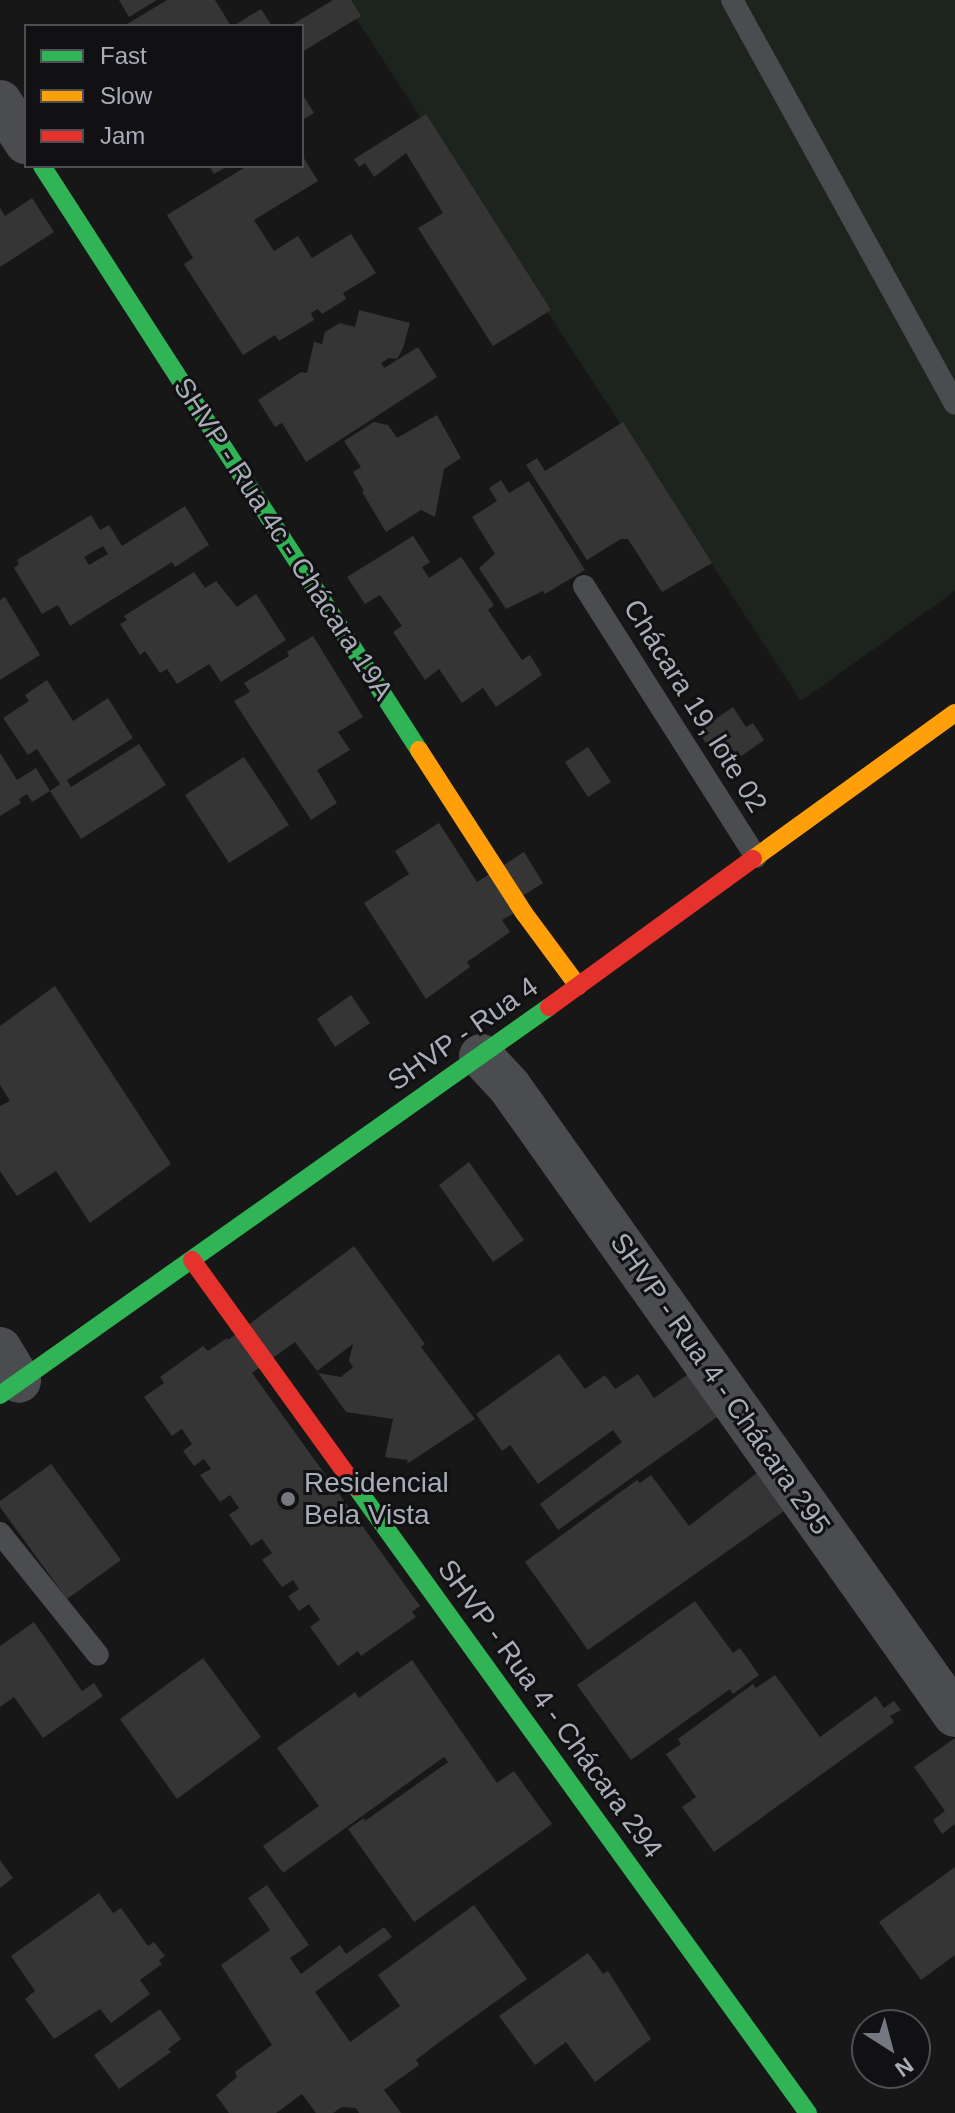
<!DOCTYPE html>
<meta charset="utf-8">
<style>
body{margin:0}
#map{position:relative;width:955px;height:2113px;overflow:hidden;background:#171717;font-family:Arial,sans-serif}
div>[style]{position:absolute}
.green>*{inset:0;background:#1d241e}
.building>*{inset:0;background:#353536}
.lane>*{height:22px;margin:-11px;padding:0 11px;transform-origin:11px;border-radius:11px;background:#4b4c50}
.street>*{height:44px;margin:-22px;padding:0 22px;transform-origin:22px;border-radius:22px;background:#4b4c50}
.fast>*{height:18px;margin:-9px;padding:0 9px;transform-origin:9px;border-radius:9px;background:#30b455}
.slow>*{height:18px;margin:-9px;padding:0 9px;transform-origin:9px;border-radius:9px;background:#ff9f0a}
.jam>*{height:18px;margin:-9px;padding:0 9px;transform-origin:9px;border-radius:9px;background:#e5322d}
.dots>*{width:22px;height:22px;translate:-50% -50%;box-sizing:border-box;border:4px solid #111113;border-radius:50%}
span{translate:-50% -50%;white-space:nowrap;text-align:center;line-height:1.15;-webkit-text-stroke:6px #111113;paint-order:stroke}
.street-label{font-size:28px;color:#a8adb8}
.poi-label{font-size:28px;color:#a8adb8}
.left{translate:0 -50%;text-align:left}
.legend{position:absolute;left:24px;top:24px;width:280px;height:144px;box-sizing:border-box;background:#111113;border:2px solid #4d4f55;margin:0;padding:10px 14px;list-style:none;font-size:24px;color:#a8adb8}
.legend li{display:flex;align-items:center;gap:16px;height:40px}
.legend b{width:40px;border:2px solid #4d4f55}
.north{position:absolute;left:851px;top:2009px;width:80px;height:80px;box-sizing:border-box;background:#111113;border:2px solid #4d4f55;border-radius:50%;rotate:144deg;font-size:22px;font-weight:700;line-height:32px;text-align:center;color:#a8adb8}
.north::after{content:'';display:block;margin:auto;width:28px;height:36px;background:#757880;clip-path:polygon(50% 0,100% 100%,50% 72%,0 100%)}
</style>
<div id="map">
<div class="green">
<i style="clip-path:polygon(344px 0,955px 0,955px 591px,801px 701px)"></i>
</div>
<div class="building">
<i style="clip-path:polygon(119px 0,157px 0,129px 17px)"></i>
<i style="clip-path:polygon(167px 0,215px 0,231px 26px,124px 26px)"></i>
<i style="clip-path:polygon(333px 0,351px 0,361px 16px,302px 52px,302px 26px,290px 26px)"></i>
<i style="clip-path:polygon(261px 9px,272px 26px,233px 26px)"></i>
<i style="clip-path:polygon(302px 94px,314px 113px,302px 120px)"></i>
<i style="clip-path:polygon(426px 114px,551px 310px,493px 346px,418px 228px,443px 213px,406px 153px,374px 177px,365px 163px,359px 167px,354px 159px)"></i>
<i style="clip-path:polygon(302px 155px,318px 181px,254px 220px,274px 251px,298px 236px,312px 258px,351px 234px,376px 273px,343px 293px,346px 299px,322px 314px,318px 309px,311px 313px,314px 320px,279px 341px,275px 335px,243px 355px,189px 272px,184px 264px,193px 258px,167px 215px,247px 166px,302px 166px)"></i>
<i style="clip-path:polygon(209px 166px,228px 166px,214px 174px)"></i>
<i style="clip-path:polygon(32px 198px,54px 232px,0 267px,0 208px,5px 216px)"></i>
<i style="clip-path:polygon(359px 310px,410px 323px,403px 348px,397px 359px,389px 358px,381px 363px,384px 368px,418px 347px,437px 377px,306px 462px,282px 423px,275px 427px,258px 400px,301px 372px,307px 373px,314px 342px,322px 344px,325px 332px,340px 323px,355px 327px)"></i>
<i style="clip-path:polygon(437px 415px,461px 458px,444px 469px,435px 517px,421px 510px,386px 532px,362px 492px,364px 491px,353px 472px,361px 467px,344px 441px,374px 422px,388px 425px,397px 438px)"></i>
<i style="clip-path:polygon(623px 422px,712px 563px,662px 592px,628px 539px,621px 539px,587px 560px,526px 465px,537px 458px,545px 471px)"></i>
<i style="clip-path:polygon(501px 480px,509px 493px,529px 481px,585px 570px,545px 594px,543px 591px,506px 609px,479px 568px,495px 554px,472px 517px,497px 501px,489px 488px)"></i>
<i style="clip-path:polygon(evenodd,185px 506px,209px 545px,175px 567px,172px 562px,70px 626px,58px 605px,42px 614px,14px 568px,19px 564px,17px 560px,91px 515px,100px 530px,109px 525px,122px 546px,185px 506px,103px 546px,108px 554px,89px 565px,84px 557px,103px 546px)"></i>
<i style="clip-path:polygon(413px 536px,430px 562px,422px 567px,429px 578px,461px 557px,494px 605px,488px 610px,522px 660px,530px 655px,542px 675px,496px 707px,483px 688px,462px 703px,439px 669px,425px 680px,393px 632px,402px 626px,380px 595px,365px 604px,347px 577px)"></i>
<i style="clip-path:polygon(194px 572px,205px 588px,216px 581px,237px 607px,256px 594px,286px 640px,221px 682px,209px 664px,177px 684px,167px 669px,160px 673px,145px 651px,140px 655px,120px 624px,127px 620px,124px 616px)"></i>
<i style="clip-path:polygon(5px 597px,40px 655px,0 680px,0 600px)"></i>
<i style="clip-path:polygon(313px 636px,363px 717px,338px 732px,350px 750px,317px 770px,337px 803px,311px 820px,234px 701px,250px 692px,244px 683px,289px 656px,287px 652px)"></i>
<i style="clip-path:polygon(47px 680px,73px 721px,108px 698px,133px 738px,67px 780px,71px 787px,139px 744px,166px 785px,81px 839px,50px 791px,60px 784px,37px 749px,28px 755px,3px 718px,29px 701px,25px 695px)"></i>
<i style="clip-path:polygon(733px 707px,746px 727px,753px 723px,764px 740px,723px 769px,698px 731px)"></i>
<i style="clip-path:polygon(588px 747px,611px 782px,588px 797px,565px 762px)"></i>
<i style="clip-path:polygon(0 753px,17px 780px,36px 768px,50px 791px,32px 802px,27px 794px,19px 799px,21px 803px,0 816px)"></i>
<i style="clip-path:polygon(244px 757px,289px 825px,229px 863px,185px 795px)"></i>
<i style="clip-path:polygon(439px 823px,477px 882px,524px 852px,543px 883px,521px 897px,518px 911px,502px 920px,510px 932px,467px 962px,470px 967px,426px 999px,364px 903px,409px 874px,395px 851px)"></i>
<i style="clip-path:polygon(55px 986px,171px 1164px,90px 1223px,56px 1171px,17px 1196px,0 1171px,0 1106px,10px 1101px,0 1085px,0 1026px)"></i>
<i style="clip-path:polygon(351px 995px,370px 1023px,335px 1047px,317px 1019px)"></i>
<i style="clip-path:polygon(469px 1162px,524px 1240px,493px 1262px,439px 1185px)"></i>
<i style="clip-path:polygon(354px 1246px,425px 1344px,421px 1347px,475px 1419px,407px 1464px,408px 1460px,385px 1457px,393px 1419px,346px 1412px,318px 1373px,341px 1377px,353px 1367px,349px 1361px,353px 1344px,317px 1371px,295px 1342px,252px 1373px,420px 1606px,412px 1612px,416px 1617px,361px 1656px,358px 1651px,338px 1666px,310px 1627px,320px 1620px,309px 1604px,299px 1611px,288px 1596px,299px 1589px,293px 1580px,282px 1587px,262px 1560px,272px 1553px,262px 1539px,251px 1546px,229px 1515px,239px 1508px,230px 1495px,220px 1502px,200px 1475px,211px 1469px,204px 1459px,194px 1466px,183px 1451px,192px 1444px,182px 1429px,172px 1436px,144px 1397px,164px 1383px,160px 1377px,203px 1346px,208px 1351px,227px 1338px,228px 1340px)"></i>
<i style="clip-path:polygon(559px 1354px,585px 1389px,605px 1375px,615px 1389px,638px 1374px,654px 1398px,697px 1368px,727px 1410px,558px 1530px,540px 1504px,622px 1442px,613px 1430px,538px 1484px,510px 1445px,502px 1451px,476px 1414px)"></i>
<i style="clip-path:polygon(51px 1464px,121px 1560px,67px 1599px,0 1507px,0 1501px)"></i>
<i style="clip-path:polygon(767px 1465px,794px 1504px,588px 1650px,525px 1562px,637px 1480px,640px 1483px,651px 1475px,689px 1526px)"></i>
<i style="clip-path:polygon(695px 1601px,733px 1653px,740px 1648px,759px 1675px,733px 1694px,730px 1689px,631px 1760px,577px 1685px)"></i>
<i style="clip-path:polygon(34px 1622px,82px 1691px,94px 1683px,103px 1696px,43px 1738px,14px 1697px,0 1707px,0 1646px)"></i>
<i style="clip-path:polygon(203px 1658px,261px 1737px,177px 1799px,120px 1719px)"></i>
<i style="clip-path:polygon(412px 1660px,497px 1783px,514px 1771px,552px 1824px,414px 1922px,348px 1829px,364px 1818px,365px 1821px,448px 1762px,444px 1757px,283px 1873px,263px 1846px,319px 1806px,277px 1748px,355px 1692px,359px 1698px)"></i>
<i style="clip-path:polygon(775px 1675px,820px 1737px,876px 1696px,884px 1708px,894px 1701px,901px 1710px,890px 1716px,894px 1722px,714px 1852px,682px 1807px,696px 1797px,666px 1754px,681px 1744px,678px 1739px,753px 1684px,756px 1688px)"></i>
<i style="clip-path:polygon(955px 1738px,955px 1824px,942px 1834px,933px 1820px,945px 1811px,914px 1767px)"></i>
<i style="clip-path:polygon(0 1860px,13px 1878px,0 1888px)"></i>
<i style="clip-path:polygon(955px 1867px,955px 1955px,921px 1980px,879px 1922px)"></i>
<i style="clip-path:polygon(267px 1885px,309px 1945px,290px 1958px,301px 1974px,340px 1945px,346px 1954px,384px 1927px,392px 1937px,315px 1992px,350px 2042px,400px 2006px,378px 1975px,474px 1905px,527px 1979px,434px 2046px,416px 2060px,419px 2065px,384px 2090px,401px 2113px,359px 2113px,356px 2108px,342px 2107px,333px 2113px,316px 2113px,302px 2094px,276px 2113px,229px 2113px,216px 2095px,237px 2077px,235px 2072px,272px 2045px,221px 1965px,270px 1930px,248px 1898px)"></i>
<i style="clip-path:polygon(99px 1893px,113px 1913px,121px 1908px,148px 1946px,154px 1942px,165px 1956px,159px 1960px,162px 1964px,140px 1980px,150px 1994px,111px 2023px,100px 2009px,54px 2039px,25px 1999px,35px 1991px,11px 1956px)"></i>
<i style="clip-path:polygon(588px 1953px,603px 1974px,608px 1971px,651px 2039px,595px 2082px,566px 2042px,535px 2065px,499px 2016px)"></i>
<i style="clip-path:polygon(160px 2009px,181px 2039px,168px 2049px,171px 2052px,119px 2089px,94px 2055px)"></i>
</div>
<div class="lane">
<i style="left:732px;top:0;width:461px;rotate:61.1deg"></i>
<i style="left:584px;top:586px;width:321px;rotate:57.6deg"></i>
<i style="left:0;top:1533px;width:156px;rotate:51.2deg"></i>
</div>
<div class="street">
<i style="left:0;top:102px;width:48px;rotate:57deg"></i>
<i style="left:481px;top:1056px;width:41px;rotate:47deg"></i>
<i style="left:509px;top:1086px;width:771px;rotate:54.66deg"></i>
<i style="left:0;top:1349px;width:37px;rotate:59deg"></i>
</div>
<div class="fast">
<i style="left:42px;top:166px;width:695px;rotate:57.16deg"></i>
<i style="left:0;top:1395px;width:672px;rotate:-35.25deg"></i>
<i style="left:356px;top:1487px;width:772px;rotate:54.17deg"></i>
</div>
<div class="slow">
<i style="left:419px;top:750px;width:194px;rotate:57.2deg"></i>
<i style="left:524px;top:913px;width:91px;rotate:53.5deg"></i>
<i style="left:753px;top:859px;width:249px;rotate:-35.9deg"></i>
</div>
<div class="jam">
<i style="left:549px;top:1007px;width:252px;rotate:-36deg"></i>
<i style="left:192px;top:1260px;width:280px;rotate:54.2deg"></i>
</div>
<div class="dots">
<i style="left:288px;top:1499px;background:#757880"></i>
</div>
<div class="street-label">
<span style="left:283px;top:539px;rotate:57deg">SHVP - Rua 4c - Chácara 19A</span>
<span style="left:695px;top:706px;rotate:58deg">Chácara 19, lote 02</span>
<span style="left:463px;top:1034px;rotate:-35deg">SHVP - Rua 4</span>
<span style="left:720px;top:1384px;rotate:55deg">SHVP - Rua 4 - Chácara 295</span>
<span style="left:550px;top:1709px;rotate:54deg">SHVP - Rua 4 - Chácara 294</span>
</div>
<div class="poi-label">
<span class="left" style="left:304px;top:1499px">Residencial<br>Bela Vista</span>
</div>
<ul class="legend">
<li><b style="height:10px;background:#30b455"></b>Fast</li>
<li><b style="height:10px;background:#ff9f0a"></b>Slow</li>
<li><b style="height:10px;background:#e5322d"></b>Jam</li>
</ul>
<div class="north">N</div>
</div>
